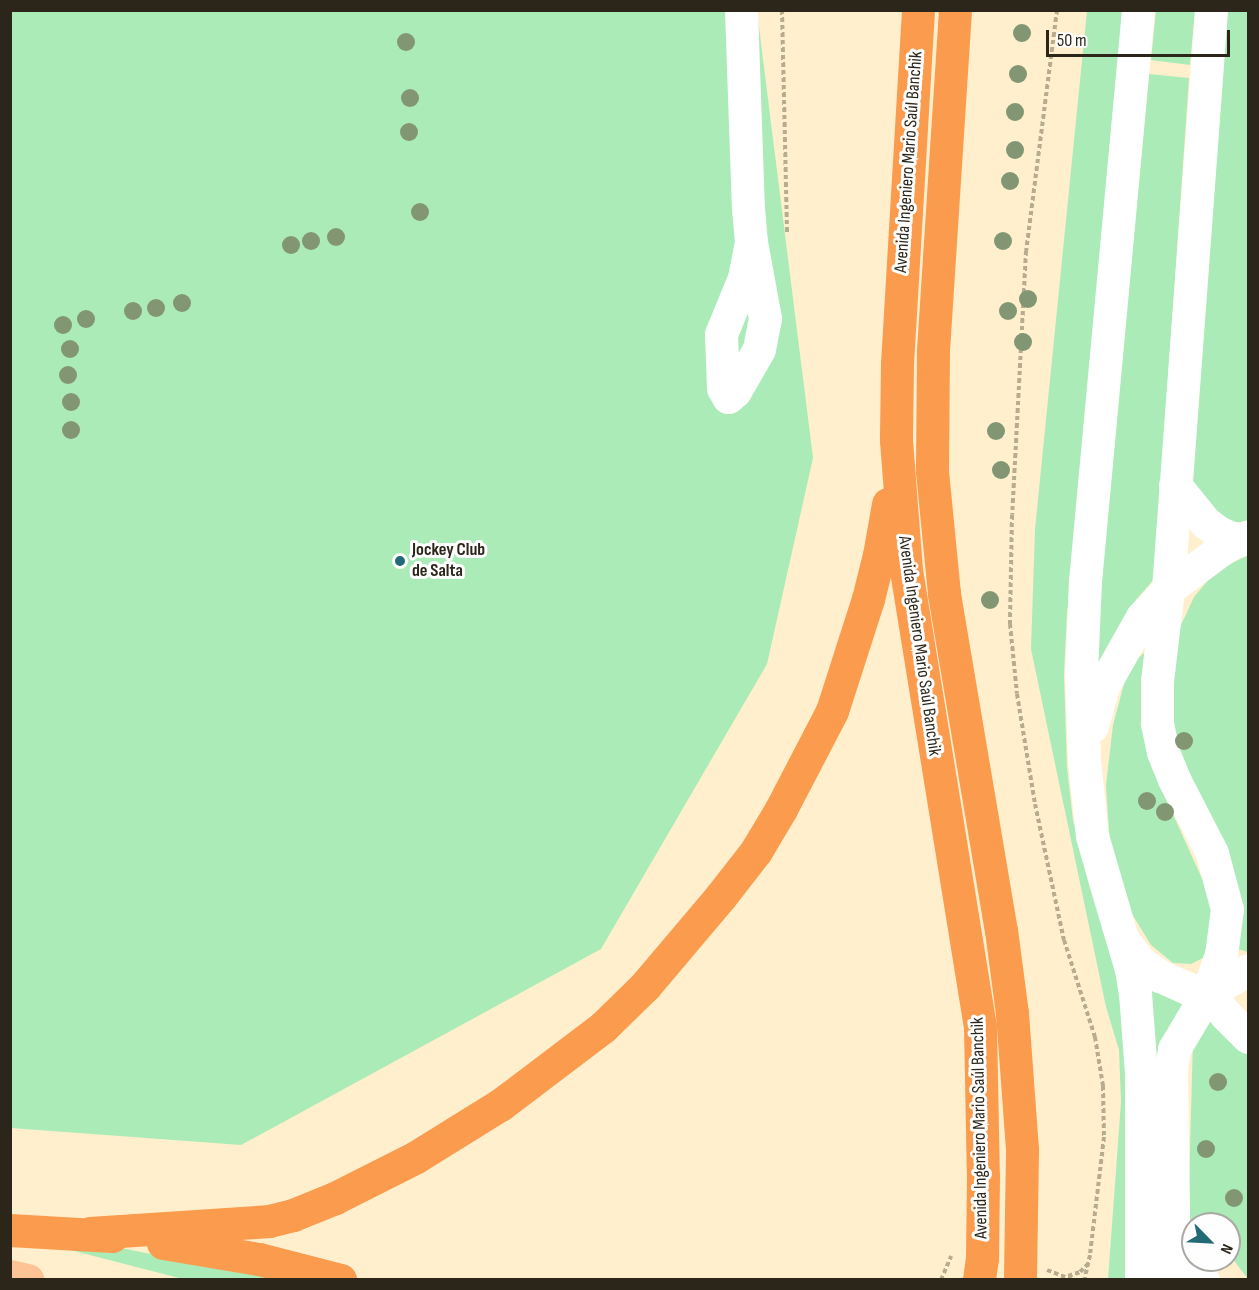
<!DOCTYPE html>
<meta charset="utf-8">
<style>
body{margin:0}
#map{position:relative;width:1259px;height:1290px;overflow:hidden;background:#ffefcd;font-family:"Sofia Sans Condensed",sans-serif}
div>[style]{position:absolute}
.green>*{inset:0;background:#abebb7}
.path>*{height:4px;margin-top:-2px;transform-origin:0;background:repeating-linear-gradient(90deg,#b7ab90 0 4.5px,transparent 0 7.5px)}
.minor>*{height:33px;margin:-16.5px;padding:0 16.5px;transform-origin:16.5px;border-radius:16.5px;background:#fff}
.major>*{height:33px;margin:-16.5px;padding:0 16.5px;transform-origin:16.5px;border-radius:16.5px;background:#fdc395}
.highway>*{height:33px;margin:-16.5px;padding:0 16.5px;transform-origin:16.5px;border-radius:16.5px;background:#fb9b4e}
.trees>*{width:18px;height:18px;margin:-9px;border-radius:50%;background:#839674}
.dots>*{width:16px;height:16px;translate:-50% -50%;box-sizing:border-box;border:3px solid #fefefe;border-radius:50%}
span{translate:-50% -50%;white-space:nowrap;text-align:center;line-height:1.15;-webkit-text-stroke:6px #fefefe;paint-order:stroke}
.street-label{font-size:18px;color:#2c261a}
.poi-label{font-size:18px;color:#2c261a;font-weight:700}
.left{translate:0 -50%;text-align:left}
.frame{position:absolute;inset:0;border:12px solid #2c261a;pointer-events:none}
.north{position:absolute;left:1181px;top:1212px;width:60px;height:60px;box-sizing:border-box;background:#fefefe;border:2px solid #aaa8a3;border-radius:50%;rotate:114deg;font-size:16px;font-weight:700;line-height:24px;text-align:center;color:#2c261a}
.north::after{content:'';display:block;margin:auto;width:21px;height:27px;background:#216a76;clip-path:polygon(50% 0,100% 100%,50% 72%,0 100%)}
.scale{position:absolute;left:1046px;top:30px;width:184px;height:27px;box-sizing:border-box;border:3px solid #2c261a;border-top:0;padding-left:8px;font-size:18px;line-height:21px;white-space:nowrap;color:#2c261a;-webkit-text-stroke:4px #fefefe;paint-order:stroke}
</style>
<div id="map">
<div class="green">
<i style="clip-path:polygon(10px 11px,757px 11px,813px 458px,767px 664px,601px 949px,241px 1145px,11px 1128px)"></i>
<i style="clip-path:polygon(1087px 11px,1129px 11px,1067px 613px,1064px 675px,1067px 768px,1073px 820px,1089px 885px,1120px 987px,1125px 1031px,1127px 1279px,1108px 1279px,1121px 1102px,1119px 1050px,1106px 1007px,1031px 649px,1035px 529px)"></i>
<i style="clip-path:polygon(1156px 11px,1195px 11px,1190px 65px,1151px 60px)"></i>
<i style="clip-path:polygon(1224px 11px,1248px 11px,1248px 522px,1227px 522px,1192px 487px)"></i>
<i style="clip-path:polygon(1149px 74px,1189px 78px,1154px 579px,1136px 600px,1099px 665px,1093px 657px,1092px 611px)"></i>
<i style="clip-path:polygon(1248px 555px,1248px 952px,1238px 949px,1170px 739px,1175px 638px,1194px 597px,1215px 572px)"></i>
<i style="clip-path:polygon(1145px 652px,1151px 766px,1209px 894px,1212px 918px,1209px 943px,1203px 958px,1191px 964px,1173px 963px,1151px 945px,1132px 914px,1117px 876px,1109px 832px,1106px 785px,1113px 725px,1124px 684px,1134px 662px)"></i>
<i style="clip-path:polygon(1147px 988px,1185px 996px,1161px 1279px)"></i>
<i style="clip-path:polygon(1213px 1015px,1248px 1051px,1248px 1279px,1229px 1254px,1229px 1224px,1193px 1224px,1193px 1234px,1188px 1220px,1193px 1040px)"></i>
<i style="clip-path:polygon(43px 1243px,126px 1249px,275px 1279px,183px 1279px)"></i>
</div>
<div class="path">
<i style="left:782px;top:10px;width:222px;rotate:88.7deg"></i>
<i style="left:1057px;top:10px;width:243px;rotate:97.3deg"></i>
<i style="left:1026px;top:251px;width:264px;rotate:93deg"></i>
<i style="left:1012px;top:515px;width:109px;rotate:91.1deg"></i>
<i style="left:1010px;top:624px;width:70px;rotate:84.3deg"></i>
<i style="left:1017px;top:694px;width:111px;rotate:80.7deg"></i>
<i style="left:1035px;top:804px;width:139px;rotate:78deg"></i>
<i style="left:1064px;top:940px;width:102px;rotate:72.3deg"></i>
<i style="left:1095px;top:1037px;width:50px;rotate:80.7deg"></i>
<i style="left:1103px;top:1086px;width:51px;rotate:88.9deg"></i>
<i style="left:1104px;top:1137px;width:119px;rotate:96.8deg"></i>
<i style="left:1090px;top:1255px;width:26px;rotate:103deg"></i>
<i style="left:1047px;top:1270px;width:28px;rotate:21deg"></i>
<i style="left:1068px;top:1276px;width:13px;rotate:-18deg"></i>
<i style="left:1080px;top:1272px;width:10px;rotate:-45deg"></i>
<i style="left:941px;top:1280px;width:26px;rotate:-67deg"></i>
</div>
<div class="minor">
<i style="left:741px;top:10px;width:198px;rotate:88deg"></i>
<i style="left:748px;top:208px;width:34px;rotate:85deg"></i>
<i style="left:751px;top:242px;width:77px;rotate:79.6deg"></i>
<i style="left:765px;top:318px;width:32px;rotate:101deg"></i>
<i style="left:759px;top:349px;width:48px;rotate:119.7deg"></i>
<i style="left:735px;top:391px;width:9px;rotate:139deg"></i>
<i style="left:728px;top:397px;width:10px;rotate:-119deg"></i>
<i style="left:723px;top:388px;width:54px;rotate:-92.1deg"></i>
<i style="left:721px;top:334px;width:61px;rotate:-67.7deg"></i>
<i style="left:744px;top:278px;width:37px;rotate:-79deg"></i>
<i style="left:1138px;top:10px;width:573px;rotate:95.3deg"></i>
<i style="left:1085px;top:581px;width:93px;rotate:92.5deg"></i>
<i style="left:1081px;top:674px;width:86px;rotate:88deg"></i>
<i style="left:1084px;top:760px;width:76px;rotate:84deg"></i>
<i style="left:1092px;top:836px;width:139px;rotate:73.7deg"></i>
<i style="left:1131px;top:969px;width:24px;rotate:81deg"></i>
<i style="left:1135px;top:993px;width:80px;rotate:85.7deg"></i>
<i style="left:1141px;top:1073px;width:207px;rotate:90deg"></i>
<i style="left:1175px;top:485px;width:48px;rotate:51deg"></i>
<i style="left:1205px;top:522px;width:16px;rotate:38deg"></i>
<i style="left:1218px;top:532px;width:22px;rotate:24deg"></i>
<i style="left:1092px;top:726px;width:41px;rotate:-74.6deg"></i>
<i style="left:1103px;top:686px;width:79px;rotate:-60.5deg"></i>
<i style="left:1142px;top:617px;width:38px;rotate:-47deg"></i>
<i style="left:1168px;top:589px;width:72px;rotate:-36.6deg"></i>
<i style="left:1226px;top:546px;width:24px;rotate:-24deg"></i>
<i style="left:1124px;top:941px;width:25px;rotate:53deg"></i>
<i style="left:1139px;top:961px;width:26px;rotate:36deg"></i>
<i style="left:1160px;top:976px;width:32px;rotate:24deg"></i>
<i style="left:1189px;top:989px;width:19px;rotate:9deg"></i>
<i style="left:1208px;top:992px;width:46px;rotate:-28.8deg"></i>
<i style="left:1208px;top:992px;width:29px;rotate:52deg"></i>
<i style="left:1226px;top:1015px;width:31px;rotate:45deg"></i>
<i style="left:1194px;top:1260px;width:22px;rotate:66deg"></i>
<i style="left:1174px;top:1280px;width:209px;rotate:-90.8deg"></i>
<i style="left:1171px;top:1071px;width:22px;rotate:-82deg"></i>
<i style="left:1174px;top:1049px;width:66px;rotate:-59.2deg"></i>
<i style="left:1208px;top:992px;width:39px;rotate:-71deg"></i>
<i style="left:1221px;top:955px;width:46px;rotate:-82.6deg"></i>
<i style="left:1227px;top:909px;width:58px;rotate:-105deg"></i>
<i style="left:1212px;top:853px;width:83px;rotate:-117.2deg"></i>
<i style="left:1174px;top:779px;width:29px;rotate:-112deg"></i>
<i style="left:1163px;top:752px;width:30px;rotate:-102deg"></i>
<i style="left:1157px;top:723px;width:42px;rotate:-90deg"></i>
<i style="left:1157px;top:681px;width:93px;rotate:-83.2deg"></i>
<i style="left:1168px;top:589px;width:581px;rotate:-85.75deg"></i>
</div>
<div class="major">
<i style="left:10px;top:1276px;width:18px;rotate:13deg"></i>
</div>
<div class="highway">
<i style="left:918px;top:10px;width:355px;rotate:93.4deg"></i>
<i style="left:897px;top:364px;width:76px;rotate:90.8deg"></i>
<i style="left:896px;top:440px;width:130px;rotate:85.6deg"></i>
<i style="left:906px;top:570px;width:462px;rotate:80.8deg"></i>
<i style="left:980px;top:1026px;width:150px;rotate:88.9deg"></i>
<i style="left:983px;top:1176px;width:82px;rotate:90.7deg"></i>
<i style="left:982px;top:1258px;width:22px;rotate:98deg"></i>
<i style="left:955px;top:10px;width:342px;rotate:93.7deg"></i>
<i style="left:933px;top:351px;width:120px;rotate:90.5deg"></i>
<i style="left:932px;top:471px;width:124px;rotate:84.4deg"></i>
<i style="left:944px;top:594px;width:341px;rotate:80.4deg"></i>
<i style="left:1001px;top:930px;width:84px;rotate:82.5deg"></i>
<i style="left:1012px;top:1013px;width:137px;rotate:85.8deg"></i>
<i style="left:1022px;top:1150px;width:130px;rotate:90.9deg"></i>
<i style="left:10px;top:1230px;width:102px;rotate:3.4deg"></i>
<i style="left:90px;top:1233px;width:179px;rotate:-3.8deg"></i>
<i style="left:269px;top:1221px;width:25px;rotate:-14deg"></i>
<i style="left:293px;top:1215px;width:45px;rotate:-22deg"></i>
<i style="left:335px;top:1198px;width:91px;rotate:-26.8deg"></i>
<i style="left:416px;top:1157px;width:99px;rotate:-31.8deg"></i>
<i style="left:500px;top:1105px;width:129px;rotate:-37.1deg"></i>
<i style="left:603px;top:1027px;width:59px;rotate:-44.3deg"></i>
<i style="left:645px;top:986px;width:118px;rotate:-49.8deg"></i>
<i style="left:721px;top:896px;width:57px;rotate:-52.1deg"></i>
<i style="left:756px;top:851px;width:49px;rotate:-59.2deg"></i>
<i style="left:781px;top:809px;width:110px;rotate:-62.5deg"></i>
<i style="left:832px;top:711px;width:118px;rotate:-72.2deg"></i>
<i style="left:868px;top:599px;width:45px;rotate:-76deg"></i>
<i style="left:879px;top:555px;width:52px;rotate:-80deg"></i>
<i style="left:163px;top:1243px;width:97px;rotate:9.5deg"></i>
<i style="left:259px;top:1259px;width:84px;rotate:14.5deg"></i>
</div>
<div class="trees">
<i style="left:1022px;top:33px"></i>
<i style="left:406px;top:42px"></i>
<i style="left:1018px;top:74px"></i>
<i style="left:410px;top:98px"></i>
<i style="left:1015px;top:112px"></i>
<i style="left:409px;top:132px"></i>
<i style="left:1015px;top:150px"></i>
<i style="left:1010px;top:181px"></i>
<i style="left:420px;top:212px"></i>
<i style="left:336px;top:237px"></i>
<i style="left:311px;top:241px"></i>
<i style="left:1003px;top:241px"></i>
<i style="left:291px;top:245px"></i>
<i style="left:1028px;top:299px"></i>
<i style="left:182px;top:303px"></i>
<i style="left:156px;top:308px"></i>
<i style="left:133px;top:311px"></i>
<i style="left:1008px;top:311px"></i>
<i style="left:86px;top:319px"></i>
<i style="left:63px;top:325px"></i>
<i style="left:1023px;top:342px"></i>
<i style="left:70px;top:349px"></i>
<i style="left:68px;top:375px"></i>
<i style="left:71px;top:402px"></i>
<i style="left:71px;top:430px"></i>
<i style="left:996px;top:431px"></i>
<i style="left:1001px;top:470px"></i>
<i style="left:990px;top:600px"></i>
<i style="left:1184px;top:741px"></i>
<i style="left:1147px;top:801px"></i>
<i style="left:1165px;top:812px"></i>
<i style="left:1218px;top:1082px"></i>
<i style="left:1206px;top:1149px"></i>
<i style="left:1234px;top:1198px"></i>
</div>
<div class="dots">
<i style="left:400px;top:561px;background:#216a76"></i>
</div>
<div class="street-label">
<span style="left:909px;top:162px;rotate:-86deg">Avenida Ingeniero Mario Saúl Banchik</span>
<span style="left:919px;top:646px;rotate:82deg">Avenida Ingeniero Mario Saúl Banchik</span>
<span style="left:980px;top:1128px;rotate:-91deg">Avenida Ingeniero Mario Saúl Banchik</span>
</div>
<div class="poi-label">
<span class="left" style="left:412px;top:561px">Jockey Club<br>de Salta</span>
</div>
<div class="frame"></div>
<div class="north">N</div>
<div class="scale">50 m</div>
</div>
